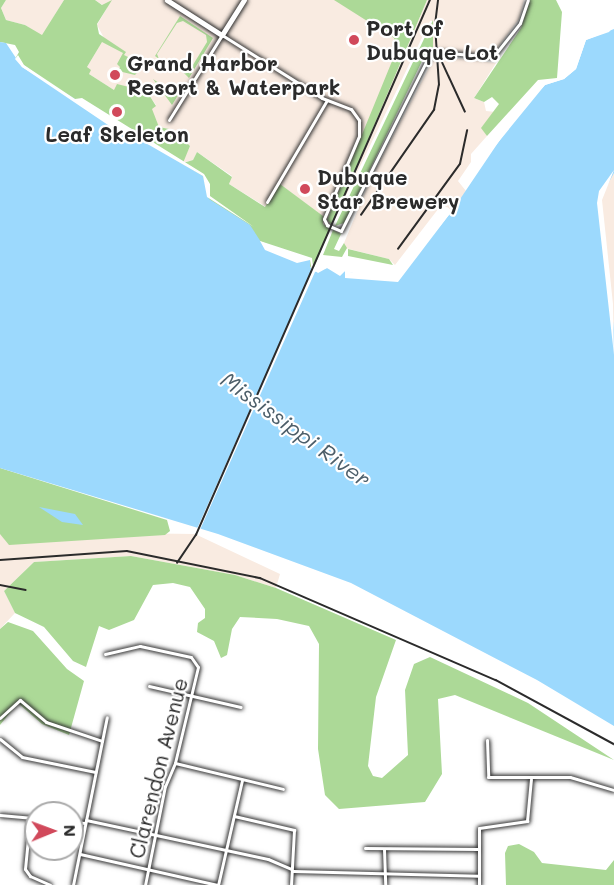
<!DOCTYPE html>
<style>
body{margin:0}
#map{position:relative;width:614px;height:885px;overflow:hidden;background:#fff;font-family:Mali,sans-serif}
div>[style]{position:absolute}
.built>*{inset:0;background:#f9ebe1}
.green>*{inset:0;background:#acd997}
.water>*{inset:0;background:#9cd9fd}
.pier>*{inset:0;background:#fff}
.roads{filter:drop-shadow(0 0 2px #2b2b2b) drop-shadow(0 0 2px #2b2b2b)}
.minor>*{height:3px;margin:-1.5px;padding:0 1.5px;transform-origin:1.5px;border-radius:1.5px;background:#fff}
.tertiary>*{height:4.5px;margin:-2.25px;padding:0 2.25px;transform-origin:2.25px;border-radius:2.25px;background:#fff}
.rail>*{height:1.5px;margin:-0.75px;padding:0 0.75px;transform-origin:0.75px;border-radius:0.75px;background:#2b2b2b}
.dots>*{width:16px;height:16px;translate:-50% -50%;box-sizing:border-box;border:3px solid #fff;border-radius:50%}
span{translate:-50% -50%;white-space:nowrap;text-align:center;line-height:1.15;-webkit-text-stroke:4.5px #fff;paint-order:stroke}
.poi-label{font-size:21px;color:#2b2b2b;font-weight:700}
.left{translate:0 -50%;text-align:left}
.street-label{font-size:21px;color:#2b2b2b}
.water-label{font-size:22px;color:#4d5f6a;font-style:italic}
.north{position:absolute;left:24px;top:801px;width:60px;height:60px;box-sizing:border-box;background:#fff;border:2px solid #aaa;border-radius:50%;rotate:89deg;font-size:16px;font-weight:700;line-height:24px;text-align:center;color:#2b2b2b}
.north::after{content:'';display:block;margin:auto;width:21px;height:27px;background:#d1495b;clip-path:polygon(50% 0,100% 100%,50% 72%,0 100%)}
</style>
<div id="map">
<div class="built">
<i style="clip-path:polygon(6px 0,64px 0,42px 36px,25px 25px,6px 20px,1px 8px)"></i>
<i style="clip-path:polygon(95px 0,417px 0,395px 76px,427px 0,524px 0,519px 19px,492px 55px,433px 50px,433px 21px,430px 21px,330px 229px,323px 224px,322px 216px,281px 185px,266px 207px,229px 184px,232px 176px,197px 152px,193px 160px,182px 163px,190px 146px,174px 130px,159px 127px,151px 109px,156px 105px,146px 91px,114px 90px,89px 74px,87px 67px,104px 38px,97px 25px,107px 8px)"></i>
<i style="clip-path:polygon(435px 56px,496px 63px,474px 98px,484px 102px,486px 111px,496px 112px,482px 127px,487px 136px,471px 154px,471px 162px,458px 181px,466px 191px,452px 211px,442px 204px,395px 265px,389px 259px,345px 248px,344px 243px,371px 178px)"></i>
<i style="clip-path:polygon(614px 173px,614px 330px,599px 208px,606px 181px)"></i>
<i style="clip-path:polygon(121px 533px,195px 534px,280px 574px,276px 588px,235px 575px,131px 556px,34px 562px,4px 591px,15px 613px,0 629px,0 534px)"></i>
</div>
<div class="green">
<i style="clip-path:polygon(0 0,6px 0,1px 8px,6px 20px,25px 25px,42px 35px,64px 0,95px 0,102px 5px,112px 0,97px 24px,99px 34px,126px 52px,124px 55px,140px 63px,141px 68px,135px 75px,118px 71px,120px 67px,117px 64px,123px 53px,102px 42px,87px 67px,91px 70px,89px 74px,114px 90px,117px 84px,133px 88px,133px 92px,146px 90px,156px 106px,152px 109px,159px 127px,174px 130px,190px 146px,183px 163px,193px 160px,197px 152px,232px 177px,229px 184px,265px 207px,280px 184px,323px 216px,323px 224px,330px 229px,313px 270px,304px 259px,252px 238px,79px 104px,15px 59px,19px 52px,15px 45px,0 42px)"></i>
<i style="clip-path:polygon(334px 0,427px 0,332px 225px,327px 220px,397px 49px,394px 38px)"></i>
<i style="clip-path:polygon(530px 0,556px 0,562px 12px,557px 78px,538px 80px,487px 136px,481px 128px,499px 104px,492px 97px,484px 102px,474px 98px,521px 28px)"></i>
<i style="clip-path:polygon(180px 16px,213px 38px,189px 78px,184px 73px,188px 73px,207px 42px,206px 35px,183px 21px,177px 23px,157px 54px,159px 59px,155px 56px)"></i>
<i style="clip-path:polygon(433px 20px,433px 50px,424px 57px,344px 223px,335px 226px)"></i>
<i style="clip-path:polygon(153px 79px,172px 92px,175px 89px,180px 92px,172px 105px)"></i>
<i style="clip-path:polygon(333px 230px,341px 234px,334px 249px,339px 251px,344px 243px,347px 248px,342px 257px,323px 255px)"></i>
<i style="clip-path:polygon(348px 249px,389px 259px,393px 265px,348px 256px)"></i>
<i style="clip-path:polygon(0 468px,167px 520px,170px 531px,165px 535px,9px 545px,0 534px)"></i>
<i style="clip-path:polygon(131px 556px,235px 575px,276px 588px,396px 640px,376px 697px,368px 766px,373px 776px,382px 778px,408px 755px,405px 690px,414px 664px,430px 657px,528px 703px,614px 760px,455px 695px,438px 699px,442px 774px,425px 802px,339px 809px,325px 795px,318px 749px,319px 644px,309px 626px,277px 619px,240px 617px,232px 629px,227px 655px,221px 658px,214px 641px,197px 632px,198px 623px,205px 618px,205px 609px,190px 587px,173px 583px,153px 585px,134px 620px,109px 630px,99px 626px,86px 667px,73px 661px,44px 627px,15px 613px,4px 591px,34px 562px)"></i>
<i style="clip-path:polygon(8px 622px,33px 631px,67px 669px,84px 681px,69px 735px,42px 724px,18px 703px,0 725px,0 629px)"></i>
<i style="clip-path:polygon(519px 844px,534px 852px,542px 863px,606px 870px,614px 860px,614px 885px,506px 885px,505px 853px,508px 846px)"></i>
</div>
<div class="water">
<i style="clip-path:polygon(614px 29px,614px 173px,599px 200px,614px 330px,614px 726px,537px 680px,351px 583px,218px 534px,0 468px,0 42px,6px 43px,22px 67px,203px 176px,209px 199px,250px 225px,261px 242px,310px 259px,310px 267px,318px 273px,327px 268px,396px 281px,452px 211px,516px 116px,545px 85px,564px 79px,576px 69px,586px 40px)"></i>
<i style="clip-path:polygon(39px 507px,75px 514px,83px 525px,62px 522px)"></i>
</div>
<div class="pier">
<i style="clip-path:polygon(614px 26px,609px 32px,586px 40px,576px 69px,564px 79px,545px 85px,461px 188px,513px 114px,543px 83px,564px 76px,574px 67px,584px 38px)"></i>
<i style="clip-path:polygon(18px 55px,24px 65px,75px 99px,82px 98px,204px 174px,210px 184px,210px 196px,254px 227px,207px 197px,203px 176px,130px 134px,111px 127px,22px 67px,15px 59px)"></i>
<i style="clip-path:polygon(614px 170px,602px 200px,613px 304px,614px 355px,597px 203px,599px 191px)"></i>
<i style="clip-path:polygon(447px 207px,452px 211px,398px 282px,345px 278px,345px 271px,340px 276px,327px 268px,315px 272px,199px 532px,196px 531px,312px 271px,310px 260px,297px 263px,265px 250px,260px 241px,312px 258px,313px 266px,319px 270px,328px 263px,350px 272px,395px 278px)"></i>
</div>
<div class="roads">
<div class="minor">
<i style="left:169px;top:120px;width:100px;rotate:-58.1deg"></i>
<i style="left:222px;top:35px;width:118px;rotate:32.2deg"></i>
<i style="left:322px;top:98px;width:31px;rotate:21deg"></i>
<i style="left:351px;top:109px;width:14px;rotate:54deg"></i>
<i style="left:359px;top:120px;width:16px;rotate:90deg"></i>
<i style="left:359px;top:136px;width:90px;rotate:112.9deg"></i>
<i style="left:324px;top:219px;width:7px;rotate:63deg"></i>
<i style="left:327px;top:225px;width:15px;rotate:23deg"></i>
<i style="left:341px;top:231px;width:194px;rotate:-63.3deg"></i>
<i style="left:428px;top:58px;width:12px;rotate:-31deg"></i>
<i style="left:438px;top:52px;width:55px;rotate:5.2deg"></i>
<i style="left:493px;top:57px;width:43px;rotate:-51.5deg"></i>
<i style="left:520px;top:23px;width:24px;rotate:-71deg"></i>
<i style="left:267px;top:202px;width:118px;rotate:-59.5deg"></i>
<i style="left:105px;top:654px;width:36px;rotate:-13deg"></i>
<i style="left:140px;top:646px;width:52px;rotate:12.2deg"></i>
<i style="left:191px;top:657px;width:12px;rotate:55deg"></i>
<i style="left:198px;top:667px;width:99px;rotate:103.5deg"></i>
<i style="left:175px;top:763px;width:25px;rotate:113deg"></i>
<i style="left:165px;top:786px;width:101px;rotate:101.4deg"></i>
<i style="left:149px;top:686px;width:94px;rotate:12.9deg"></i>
<i style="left:0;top:718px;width:27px;rotate:-42deg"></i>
<i style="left:20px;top:700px;width:34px;rotate:40deg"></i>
<i style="left:46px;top:722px;width:59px;rotate:18.7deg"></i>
<i style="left:0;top:739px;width:28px;rotate:39deg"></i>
<i style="left:22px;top:757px;width:75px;rotate:11.6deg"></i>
<i style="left:487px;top:740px;width:37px;rotate:88deg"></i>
<i style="left:488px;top:777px;width:82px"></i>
<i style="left:570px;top:777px;width:46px;rotate:16.5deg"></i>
<i style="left:175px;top:763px;width:111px;rotate:13.5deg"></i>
<i style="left:0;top:815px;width:36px;rotate:5deg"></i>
<i style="left:234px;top:816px;width:62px;rotate:13.1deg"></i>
<i style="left:294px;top:830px;width:55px;rotate:93.1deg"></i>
<i style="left:30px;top:818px;width:51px;rotate:95.6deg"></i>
<i style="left:25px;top:869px;width:9px;rotate:54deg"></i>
<i style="left:30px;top:876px;width:22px;rotate:24deg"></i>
<i style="left:86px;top:820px;width:186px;rotate:12.1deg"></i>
<i style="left:268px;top:859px;width:25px;rotate:23deg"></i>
<i style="left:72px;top:822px;width:13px;rotate:4deg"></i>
<i style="left:365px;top:848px;width:113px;rotate:0.5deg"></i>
<i style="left:384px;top:849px;width:36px;rotate:88deg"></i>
<i style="left:80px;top:854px;width:141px;rotate:12.7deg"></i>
<i style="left:293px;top:871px;width:186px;rotate:1.5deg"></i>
<i style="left:73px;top:885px;width:171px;rotate:-78.6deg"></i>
<i style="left:218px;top:885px;width:108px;rotate:-77.1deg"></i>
<i style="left:479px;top:885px;width:57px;rotate:-90deg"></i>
<i style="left:479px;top:828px;width:49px;rotate:-8.3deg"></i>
<i style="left:527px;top:821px;width:42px;rotate:-84.6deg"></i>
</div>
<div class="tertiary">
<i style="left:167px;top:0;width:65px;rotate:32.5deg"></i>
<i style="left:222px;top:35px;width:41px;rotate:-57.8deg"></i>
</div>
</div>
<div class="rail">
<i style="left:440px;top:57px;width:60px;rotate:65.2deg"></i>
<i style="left:361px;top:215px;width:128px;rotate:-55.2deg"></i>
<i style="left:434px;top:110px;width:25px;rotate:-79deg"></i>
<i style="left:439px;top:85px;width:60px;rotate:-93.8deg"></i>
<i style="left:435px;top:25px;width:25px;rotate:-83deg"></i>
<i style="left:398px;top:249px;width:105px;rotate:-53.9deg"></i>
<i style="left:460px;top:164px;width:34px;rotate:-78deg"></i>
<i style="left:0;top:560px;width:127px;rotate:-4.1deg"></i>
<i style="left:127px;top:551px;width:136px;rotate:11.5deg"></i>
<i style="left:260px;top:578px;width:257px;rotate:23.4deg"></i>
<i style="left:496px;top:680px;width:134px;rotate:28.5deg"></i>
<i style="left:177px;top:563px;width:34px;rotate:-56deg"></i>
<i style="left:196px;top:535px;width:584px;rotate:-66.38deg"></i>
<i style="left:0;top:585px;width:26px;rotate:11deg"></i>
</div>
<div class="dots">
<i style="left:354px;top:40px;background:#d1495b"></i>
<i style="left:115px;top:75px;background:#d1495b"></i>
<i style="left:117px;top:112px;background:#d1495b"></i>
<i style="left:305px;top:189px;background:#d1495b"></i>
</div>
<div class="poi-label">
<span class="left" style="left:366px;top:40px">Port of<br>Dubuque Lot</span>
<span class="left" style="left:127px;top:75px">Grand Harbor<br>Resort &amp; Waterpark</span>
<span style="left:117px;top:134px">Leaf Skeleton</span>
<span class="left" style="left:317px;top:189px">Dubuque<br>Star Brewery</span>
</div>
<div class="street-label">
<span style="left:158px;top:768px;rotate:-76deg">Clarendon Avenue</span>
</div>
<div class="water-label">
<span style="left:296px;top:429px;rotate:36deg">Mississippi River</span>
</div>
<div class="north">N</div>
</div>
